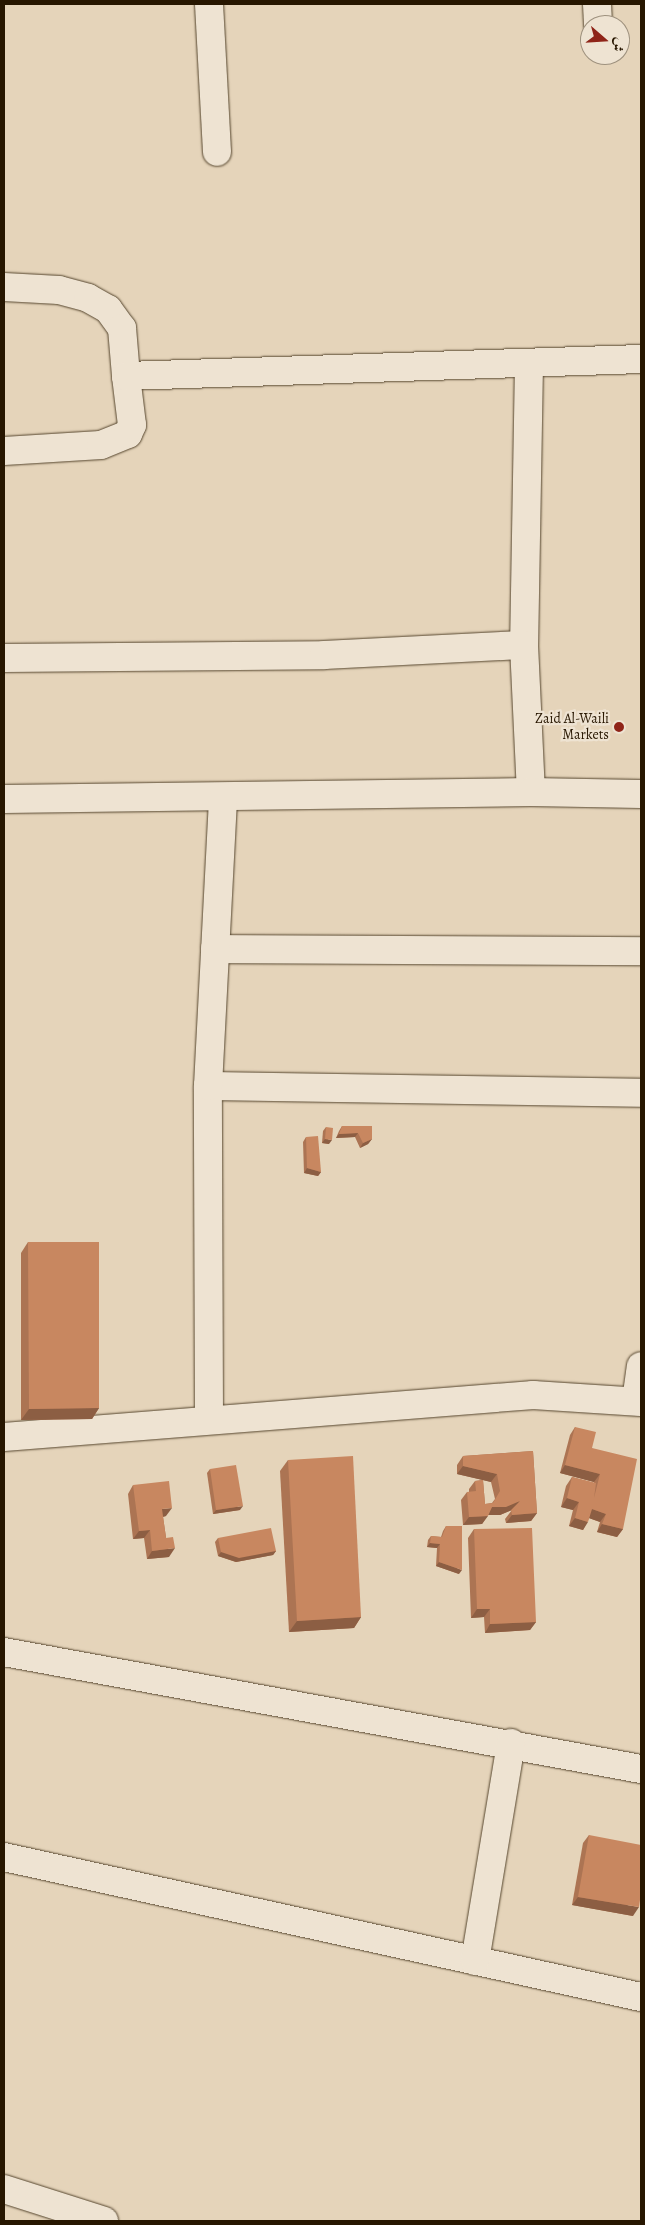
<!DOCTYPE html>
<meta charset="utf-8">
<style>
body{margin:0}
#map{position:relative;width:645px;height:2225px;overflow:hidden;background:#e5d4ba;font-family:Alegreya,Amiri,serif}
div>[style]{position:absolute}
.roads{filter:drop-shadow(0 0 1px #56462e) drop-shadow(0 0 1px #56462e)}
.minor>*{height:28px;margin:-14px;padding:0 14px;transform-origin:14px;border-radius:14px;background:#eee3d2}
.wall>*{inset:0;background:#ac7453}
.shaded-wall>*{inset:0;background:#8c5e43}
.building>*{inset:0;background:#c88760}
.dots>*{width:14px;height:14px;translate:-50% -50%;box-sizing:border-box;border:2px solid #eee3d2;border-radius:50%}
span{translate:-50% -50%;white-space:nowrap;text-align:center;line-height:1.15;-webkit-text-stroke:4.5px #eee3d2;paint-order:stroke}
.poi-label{font-size:14px;color:#271600}
.right{translate:-100% -50%;text-align:right}
.frame{position:absolute;inset:0;border:5px solid #271600;pointer-events:none}
.north{position:absolute;left:580px;top:15px;width:50px;height:50px;box-sizing:border-box;background:#eee3d2;border:1px solid #9e917e;border-radius:50%;rotate:109deg;font-size:14px;font-weight:700;line-height:20px;text-align:center;color:#271600}
.north::after{content:'';display:block;margin:auto;width:18px;height:22px;background:#8f2418;clip-path:polygon(50% 0,100% 100%,50% 72%,0 100%)}
</style>
<div id="map">
<div class="roads">
<div class="minor">
<i style="left:209px;top:4px;width:148px;rotate:86.9deg"></i>
<i style="left:597px;top:4px;width:21px;rotate:87deg"></i>
<i style="left:4px;top:287px;width:55px;rotate:3.1deg"></i>
<i style="left:59px;top:290px;width:30px;rotate:15deg"></i>
<i style="left:88px;top:298px;width:23px;rotate:29deg"></i>
<i style="left:108px;top:309px;width:24px;rotate:54deg"></i>
<i style="left:122px;top:328px;width:48px;rotate:85.2deg"></i>
<i style="left:529px;top:364px;width:281px;rotate:91deg"></i>
<i style="left:524px;top:645px;width:147px;rotate:87.3deg"></i>
<i style="left:4px;top:451px;width:97px;rotate:-3.5deg"></i>
<i style="left:101px;top:445px;width:29px;rotate:-22deg"></i>
<i style="left:128px;top:434px;width:10px;rotate:-66deg"></i>
<i style="left:132px;top:425px;width:49px;rotate:-97deg"></i>
<i style="left:126px;top:376px;width:515px;rotate:-1.89deg"></i>
<i style="left:4px;top:658px;width:320px;rotate:-0.5deg"></i>
<i style="left:324px;top:655px;width:200px;rotate:-2.9deg"></i>
<i style="left:4px;top:799px;width:527px;rotate:-0.76deg"></i>
<i style="left:531px;top:792px;width:110px;rotate:1deg"></i>
<i style="left:215px;top:949px;width:426px;rotate:0.3deg"></i>
<i style="left:208px;top:1086px;width:433px;rotate:0.9deg"></i>
<i style="left:636px;top:1401px;width:35px;rotate:-82deg"></i>
<i style="left:209px;top:1420px;width:334px;rotate:-90.2deg"></i>
<i style="left:208px;top:1086px;width:288px;rotate:-87deg"></i>
<i style="left:4px;top:1437px;width:531px;rotate:-4.54deg"></i>
<i style="left:533px;top:1395px;width:108px;rotate:3.7deg"></i>
<i style="left:4px;top:1652px;width:648px;rotate:10.41deg"></i>
<i style="left:4px;top:1857px;width:652px;rotate:12.4deg"></i>
<i style="left:475px;top:1961px;width:221px;rotate:-80.6deg"></i>
<i style="left:4px;top:2189px;width:105px;rotate:17.7deg"></i>
</div>
</div>
<div class="wall">
<i style="clip-path:polygon(342px 1126px,372px 1139px,368px 1144px,360px 1148px,355px 1137px,336px 1138px,339px 1131px)"></i>
<i style="clip-path:polygon(326px 1127px,329px 1144px,322px 1143px,323px 1131px)"></i>
<i style="clip-path:polygon(306px 1137px,321px 1172px,318px 1176px,304px 1173px,303px 1142px)"></i>
<i style="clip-path:polygon(28px 1242px,99px 1408px,92px 1419px,21px 1420px,21px 1253px)"></i>
<i style="clip-path:polygon(575px 1427px,592px 1448px,623px 1529px,617px 1537px,597px 1532px,600px 1522px,589px 1518px,583px 1530px,569px 1526px,573px 1510px,561px 1507px,566px 1486px,572px 1477px,594px 1483px,594px 1482px,560px 1473px,570px 1435px)"></i>
<i style="clip-path:polygon(evenodd,533px 1451px,537px 1513px,531px 1521px,506px 1523px,505px 1519px,512px 1510px,500px 1515px,488px 1515px,482px 1524px,463px 1525px,461px 1500px,467px 1492px,469px 1492px,469px 1489px,475px 1481px,483px 1480px,457px 1474px,457px 1465px,463px 1456px,533px 1451px,483px 1480px,491px 1482px,495px 1499px,492px 1503px,485px 1504px,483px 1480px)"></i>
<i style="clip-path:polygon(288px 1460px,361px 1617px,354px 1628px,289px 1632px,280px 1471px)"></i>
<i style="clip-path:polygon(210px 1469px,240px 1510px,213px 1514px,207px 1473px)"></i>
<i style="clip-path:polygon(133px 1485px,166px 1516px,163px 1517px,169px 1557px,147px 1559px,144px 1538px,133px 1539px,128px 1494px)"></i>
<i style="clip-path:polygon(446px 1526px,459px 1574px,436px 1566px,437px 1548px,427px 1547px,428px 1540px,431px 1536px,441px 1537px,443px 1531px)"></i>
<i style="clip-path:polygon(474px 1529px,536px 1622px,530px 1630px,485px 1633px,484px 1617px,471px 1618px,468px 1538px)"></i>
<i style="clip-path:polygon(218px 1538px,276px 1551px,273px 1555px,236px 1562px,218px 1556px,215px 1542px)"></i>
<i style="clip-path:polygon(589px 1835px,633px 1916px,572px 1905px,583px 1843px)"></i>
</div>
<div class="shaded-wall">
<i style="clip-path:polygon(358px 1133px,355px 1137px,336px 1138px,339px 1134px)"></i>
<i style="clip-path:polygon(325px 1139px,332px 1140px,329px 1144px,322px 1143px)"></i>
<i style="clip-path:polygon(372px 1139px,368px 1144px,360px 1148px,363px 1143px)"></i>
<i style="clip-path:polygon(307px 1168px,321px 1172px,318px 1176px,304px 1173px)"></i>
<i style="clip-path:polygon(99px 1408px,92px 1419px,21px 1420px,29px 1409px)"></i>
<i style="clip-path:polygon(565px 1465px,600px 1474px,594px 1482px,560px 1473px)"></i>
<i style="clip-path:polygon(463px 1466px,497px 1474px,491px 1482px,457px 1474px)"></i>
<i style="clip-path:polygon(567px 1498px,579px 1502px,573px 1510px,561px 1507px)"></i>
<i style="clip-path:polygon(520px 1501px,514px 1509px,500px 1515px,487px 1515px,492px 1507px)"></i>
<i style="clip-path:polygon(243px 1506px,240px 1510px,213px 1514px,216px 1510px)"></i>
<i style="clip-path:polygon(172px 1508px,166px 1516px,157px 1518px,162px 1509px)"></i>
<i style="clip-path:polygon(592px 1509px,606px 1514px,600px 1522px,586px 1517px)"></i>
<i style="clip-path:polygon(537px 1513px,531px 1521px,506px 1523px,512px 1515px)"></i>
<i style="clip-path:polygon(488px 1516px,482px 1524px,463px 1525px,469px 1517px)"></i>
<i style="clip-path:polygon(575px 1518px,588px 1522px,583px 1530px,569px 1526px)"></i>
<i style="clip-path:polygon(602px 1524px,623px 1529px,617px 1537px,597px 1532px)"></i>
<i style="clip-path:polygon(150px 1530px,144px 1538px,133px 1539px,139px 1531px)"></i>
<i style="clip-path:polygon(430px 1543px,440px 1544px,437px 1548px,427px 1547px)"></i>
<i style="clip-path:polygon(175px 1548px,169px 1557px,147px 1559px,152px 1551px)"></i>
<i style="clip-path:polygon(276px 1551px,273px 1555px,236px 1562px,218px 1556px,221px 1552px)"></i>
<i style="clip-path:polygon(439px 1562px,462px 1570px,459px 1574px,436px 1566px)"></i>
<i style="clip-path:polygon(477px 1609px,490px 1609px,484px 1617px,471px 1618px)"></i>
<i style="clip-path:polygon(361px 1617px,354px 1628px,289px 1632px,297px 1621px)"></i>
<i style="clip-path:polygon(536px 1622px,530px 1630px,485px 1633px,490px 1624px)"></i>
<i style="clip-path:polygon(578px 1897px,639px 1907px,633px 1916px,572px 1905px)"></i>
</div>
<div class="building">
<i style="clip-path:polygon(342px 1126px,372px 1126px,372px 1139px,363px 1143px,358px 1133px,339px 1134px)"></i>
<i style="clip-path:polygon(326px 1127px,333px 1128px,332px 1140px,325px 1139px)"></i>
<i style="clip-path:polygon(318px 1136px,321px 1172px,307px 1168px,306px 1137px)"></i>
<i style="clip-path:polygon(28px 1242px,99px 1242px,99px 1408px,29px 1409px)"></i>
<i style="clip-path:polygon(575px 1427px,596px 1432px,592px 1448px,637px 1459px,623px 1529px,602px 1524px,606px 1514px,592px 1509px,588px 1522px,575px 1518px,579px 1502px,567px 1498px,572px 1477px,596px 1483px,594px 1498px,600px 1474px,565px 1465px)"></i>
<i style="clip-path:polygon(533px 1451px,537px 1513px,512px 1515px,511px 1510px,520px 1501px,506px 1507px,492px 1507px,488px 1516px,469px 1517px,467px 1492px,476px 1491px,475px 1481px,483px 1480px,485px 1504px,493px 1503px,500px 1491px,497px 1474px,463px 1466px,463px 1456px)"></i>
<i style="clip-path:polygon(353px 1456px,361px 1617px,297px 1621px,288px 1460px)"></i>
<i style="clip-path:polygon(236px 1465px,243px 1506px,216px 1510px,210px 1469px)"></i>
<i style="clip-path:polygon(169px 1481px,172px 1508px,162px 1509px,166px 1538px,173px 1537px,175px 1548px,152px 1551px,150px 1530px,139px 1531px,133px 1485px)"></i>
<i style="clip-path:polygon(446px 1526px,462px 1526px,462px 1570px,439px 1562px,440px 1544px,430px 1543px,431px 1536px,442px 1537px)"></i>
<i style="clip-path:polygon(271px 1528px,276px 1551px,239px 1558px,221px 1552px,218px 1538px)"></i>
<i style="clip-path:polygon(532px 1528px,536px 1622px,490px 1624px,490px 1609px,477px 1609px,474px 1529px)"></i>
<i style="clip-path:polygon(589px 1835px,641px 1845px,641px 1893px,639px 1907px,578px 1897px)"></i>
</div>
<div class="dots">
<i style="left:619px;top:727px;background:#8f2418"></i>
</div>
<div class="poi-label">
<span class="right" style="left:609px;top:727px">Zaid Al-Waili<br>Markets</span>
</div>
<div class="frame"></div>
<div class="north">ش</div>
</div>
